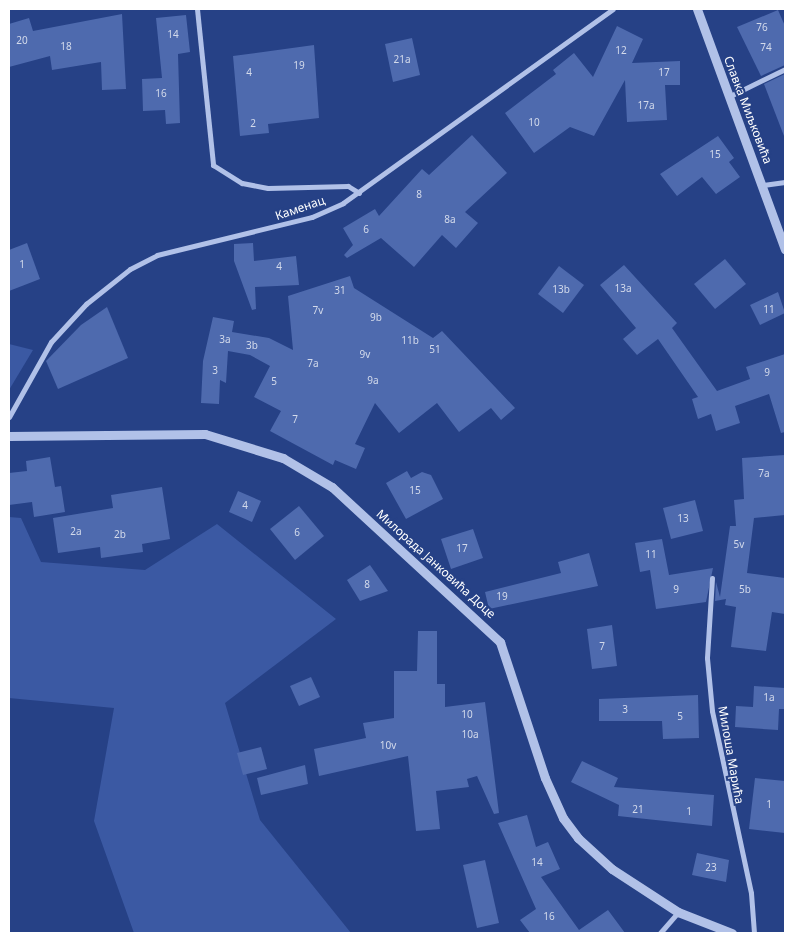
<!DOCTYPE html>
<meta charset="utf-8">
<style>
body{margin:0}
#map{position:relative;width:794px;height:942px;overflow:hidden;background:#264186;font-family:"Noto Sans",sans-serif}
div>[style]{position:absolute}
.green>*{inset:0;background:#3b59a3}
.building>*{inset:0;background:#4e6aae}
.minor>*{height:5px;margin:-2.5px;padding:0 2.5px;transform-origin:2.5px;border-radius:2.5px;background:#b1c1e8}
.tertiary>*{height:9px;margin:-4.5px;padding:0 4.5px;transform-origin:4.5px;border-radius:4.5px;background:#b1c1e8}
span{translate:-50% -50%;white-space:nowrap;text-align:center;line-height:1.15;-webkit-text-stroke:4px #264186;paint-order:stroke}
.number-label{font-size:10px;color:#d3daeb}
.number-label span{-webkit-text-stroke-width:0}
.street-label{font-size:12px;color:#fff}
.frame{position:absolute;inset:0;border:10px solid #fff;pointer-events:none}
</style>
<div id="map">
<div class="green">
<i style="clip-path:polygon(9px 344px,33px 350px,9px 390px)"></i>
<i style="clip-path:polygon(9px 517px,21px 518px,41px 562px,145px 570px,217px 524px,336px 619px,225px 703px,260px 820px,351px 933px,134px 933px,94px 821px,114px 708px,9px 698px)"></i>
</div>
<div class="building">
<i style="clip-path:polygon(778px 10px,785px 26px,785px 65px,761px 76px,737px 27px)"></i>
<i style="clip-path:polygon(122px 14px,126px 89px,102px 90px,101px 62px,52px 70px,50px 56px,9px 67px,9px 24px,29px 18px,33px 31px)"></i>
<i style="clip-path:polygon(186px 15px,190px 52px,178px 54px,180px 123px,166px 124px,165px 110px,143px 111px,142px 79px,162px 78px,156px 18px)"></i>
<i style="clip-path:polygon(617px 26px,643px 39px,632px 63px,680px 61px,680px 85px,665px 85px,667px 120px,627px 122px,625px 80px,594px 136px,570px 127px,534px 153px,505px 113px,556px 74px,553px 70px,574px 53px,593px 77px)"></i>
<i style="clip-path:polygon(412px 38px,420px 75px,393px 82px,385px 44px)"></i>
<i style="clip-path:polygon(314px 45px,319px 118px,268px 124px,269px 133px,240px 136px,233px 56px)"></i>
<i style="clip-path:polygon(785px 74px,785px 136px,784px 136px,764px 84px)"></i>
<i style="clip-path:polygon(472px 135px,507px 173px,465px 212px,478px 223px,456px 248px,442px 235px,414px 267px,381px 238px,347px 258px,344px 255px,353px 245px,343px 228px,375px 209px,379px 216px,422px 169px,429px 175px)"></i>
<i style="clip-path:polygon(718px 136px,734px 158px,729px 162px,740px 177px,716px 194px,702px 177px,677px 196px,660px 174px)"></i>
<i style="clip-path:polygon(27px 243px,40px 279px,9px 291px,9px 250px)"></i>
<i style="clip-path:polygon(253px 243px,254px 261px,296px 256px,299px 285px,255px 287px,256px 309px,252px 310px,234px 261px,234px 244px)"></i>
<i style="clip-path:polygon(725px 259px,746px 284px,715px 309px,694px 284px)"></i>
<i style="clip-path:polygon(624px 265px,677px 323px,672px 328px,717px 391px,750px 379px,746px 367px,785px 354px,785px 432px,781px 433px,769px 394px,735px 406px,740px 423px,716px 431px,711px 414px,698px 419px,692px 399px,698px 397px,658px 339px,637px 355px,623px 339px,636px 328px,600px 285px)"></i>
<i style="clip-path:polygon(559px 266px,584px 285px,563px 313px,538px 294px)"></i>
<i style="clip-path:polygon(350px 276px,354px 288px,433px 338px,442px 331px,515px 408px,501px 420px,491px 408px,459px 432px,437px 403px,399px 433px,375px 403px,355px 444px,365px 448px,356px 469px,335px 460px,333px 465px,270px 431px,281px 411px,254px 397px,270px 366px,250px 355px,228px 351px,226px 383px,220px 380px,219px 404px,201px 403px,203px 361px,213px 317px,234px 321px,232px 332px,269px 338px,293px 350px,288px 296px)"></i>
<i style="clip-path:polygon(778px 292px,785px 313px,760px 325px,750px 305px)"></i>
<i style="clip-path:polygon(107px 307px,128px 358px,58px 389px,46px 361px,81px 325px)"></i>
<i style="clip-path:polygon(785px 455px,785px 515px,754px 518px,747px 573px,785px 578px,785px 614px,772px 612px,766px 651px,731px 647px,736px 607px,725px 605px,726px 599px,715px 601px,716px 582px,720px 597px,730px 526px,736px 526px,734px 500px,744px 499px,742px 458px)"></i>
<i style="clip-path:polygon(50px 457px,55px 487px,61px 486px,65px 512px,34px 517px,32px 502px,9px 505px,9px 473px,27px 471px,26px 461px)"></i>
<i style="clip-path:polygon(407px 471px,411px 478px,422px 472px,431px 475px,443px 499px,406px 519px,386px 483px)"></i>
<i style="clip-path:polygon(162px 487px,170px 539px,142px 544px,143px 552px,101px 558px,100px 547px,58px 553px,53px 518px,113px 508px,111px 495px)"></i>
<i style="clip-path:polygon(238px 491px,261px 501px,252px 522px,229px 512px)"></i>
<i style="clip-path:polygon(695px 500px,703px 531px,671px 539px,663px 508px)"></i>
<i style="clip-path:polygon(299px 506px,324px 536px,295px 560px,270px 529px)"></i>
<i style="clip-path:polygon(473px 529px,483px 558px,451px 569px,441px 539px)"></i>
<i style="clip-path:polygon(662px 539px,669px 575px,713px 568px,706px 602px,656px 609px,650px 570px,640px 572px,635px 543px)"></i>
<i style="clip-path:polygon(589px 553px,598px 586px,489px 609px,485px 592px,561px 573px,558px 562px)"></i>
<i style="clip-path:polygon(370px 565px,388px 591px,360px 601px,347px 580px)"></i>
<i style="clip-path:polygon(612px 625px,617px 666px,592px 669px,587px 629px)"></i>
<i style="clip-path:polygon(418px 631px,437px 631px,437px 684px,445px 684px,445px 707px,485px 702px,499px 813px,494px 814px,477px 776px,467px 779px,469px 787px,436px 791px,440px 829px,416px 831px,408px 756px,319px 776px,314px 749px,366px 738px,363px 723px,394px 718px,394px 671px,417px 671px)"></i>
<i style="clip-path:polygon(311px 677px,320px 697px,299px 706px,290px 686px)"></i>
<i style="clip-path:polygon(754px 686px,785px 688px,785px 709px,779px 709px,778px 730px,735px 727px,736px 706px,753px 707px)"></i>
<i style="clip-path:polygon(698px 695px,699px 738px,663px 739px,662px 721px,599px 721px,599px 699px)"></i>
<i style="clip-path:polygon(261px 747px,267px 769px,243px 775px,237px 753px)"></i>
<i style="clip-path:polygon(582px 761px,618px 778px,614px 787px,714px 795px,712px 826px,618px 816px,619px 805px,571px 782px)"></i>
<i style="clip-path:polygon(305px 765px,308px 784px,261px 795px,257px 778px)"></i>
<i style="clip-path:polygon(755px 778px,785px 781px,785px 833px,749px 829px)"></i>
<i style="clip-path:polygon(527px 815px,536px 847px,548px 842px,560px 869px,541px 877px,579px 930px,608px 910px,625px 933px,530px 933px,520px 920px,536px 909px,498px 823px)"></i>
<i style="clip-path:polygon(697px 853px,729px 860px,726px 882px,692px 875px)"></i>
<i style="clip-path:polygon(485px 860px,499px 923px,477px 928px,463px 865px)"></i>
</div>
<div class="minor">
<i style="left:197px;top:9px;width:157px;rotate:84.1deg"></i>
<i style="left:213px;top:165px;width:34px;rotate:32deg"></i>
<i style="left:242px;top:183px;width:26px;rotate:11deg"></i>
<i style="left:268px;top:188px;width:80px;rotate:-1.4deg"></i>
<i style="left:348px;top:186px;width:13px;rotate:32deg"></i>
<i style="left:730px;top:96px;width:61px;rotate:-26.1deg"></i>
<i style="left:763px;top:185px;width:22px;rotate:-8deg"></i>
<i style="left:9px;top:417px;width:86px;rotate:-60.8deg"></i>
<i style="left:51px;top:342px;width:52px;rotate:-47.4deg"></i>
<i style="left:86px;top:304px;width:56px;rotate:-38.5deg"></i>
<i style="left:130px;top:269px;width:30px;rotate:-27deg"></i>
<i style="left:157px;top:255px;width:160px;rotate:-13.8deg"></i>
<i style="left:312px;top:217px;width:34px;rotate:-24deg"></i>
<i style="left:343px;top:203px;width:332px;rotate:-35.7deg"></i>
<i style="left:712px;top:578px;width:80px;rotate:93.6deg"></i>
<i style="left:707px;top:658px;width:53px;rotate:84.6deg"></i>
<i style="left:712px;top:711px;width:186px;rotate:77.9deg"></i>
<i style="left:751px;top:893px;width:40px;rotate:85.7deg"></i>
<i style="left:660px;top:933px;width:28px;rotate:-49deg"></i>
</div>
<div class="tertiary">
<i style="left:697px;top:9px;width:256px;rotate:69.9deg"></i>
<i style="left:9px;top:436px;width:196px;rotate:-0.6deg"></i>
<i style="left:205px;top:434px;width:82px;rotate:17.1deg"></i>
<i style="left:283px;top:458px;width:57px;rotate:30.6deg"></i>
<i style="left:332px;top:487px;width:229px;rotate:42.7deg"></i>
<i style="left:500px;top:642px;width:143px;rotate:71.7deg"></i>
<i style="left:545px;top:778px;width:44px;rotate:65.8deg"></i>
<i style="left:563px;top:818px;width:25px;rotate:53deg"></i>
<i style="left:578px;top:838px;width:46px;rotate:42.4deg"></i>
<i style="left:612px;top:869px;width:79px;rotate:33.1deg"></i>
<i style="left:678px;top:912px;width:58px;rotate:21.3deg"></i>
</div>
<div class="number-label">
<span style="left:762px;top:28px">76</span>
<span style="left:173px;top:35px">14</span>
<span style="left:22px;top:41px">20</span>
<span style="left:66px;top:47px">18</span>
<span style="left:766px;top:48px">74</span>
<span style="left:621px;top:51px">12</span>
<span style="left:402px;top:60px">21a</span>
<span style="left:299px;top:66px">19</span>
<span style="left:249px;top:73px">4</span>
<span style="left:664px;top:73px">17</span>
<span style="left:161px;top:94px">16</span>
<span style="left:646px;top:106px">17a</span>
<span style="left:534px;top:123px">10</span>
<span style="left:253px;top:124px">2</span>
<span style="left:715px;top:155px">15</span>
<span style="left:419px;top:195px">8</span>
<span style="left:450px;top:220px">8a</span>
<span style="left:366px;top:230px">6</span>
<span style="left:22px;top:265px">1</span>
<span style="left:279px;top:267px">4</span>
<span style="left:623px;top:289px">13a</span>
<span style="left:561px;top:290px">13b</span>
<span style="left:340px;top:291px">31</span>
<span style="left:769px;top:310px">11</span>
<span style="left:318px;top:311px">7v</span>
<span style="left:376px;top:318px">9b</span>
<span style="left:225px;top:340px">3a</span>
<span style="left:410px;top:341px">11b</span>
<span style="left:252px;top:346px">3b</span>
<span style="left:435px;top:350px">51</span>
<span style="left:365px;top:355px">9v</span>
<span style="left:313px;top:364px">7a</span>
<span style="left:215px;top:371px">3</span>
<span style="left:767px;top:373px">9</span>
<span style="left:373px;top:381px">9a</span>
<span style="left:274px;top:382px">5</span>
<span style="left:295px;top:420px">7</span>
<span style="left:764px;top:474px">7a</span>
<span style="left:415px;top:491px">15</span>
<span style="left:245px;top:506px">4</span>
<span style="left:683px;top:519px">13</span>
<span style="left:76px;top:532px">2a</span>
<span style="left:297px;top:533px">6</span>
<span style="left:120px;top:535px">2b</span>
<span style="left:739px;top:545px">5v</span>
<span style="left:462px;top:549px">17</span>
<span style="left:651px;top:555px">11</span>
<span style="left:367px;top:585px">8</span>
<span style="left:676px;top:590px">9</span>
<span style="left:745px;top:590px">5b</span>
<span style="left:502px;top:597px">19</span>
<span style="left:602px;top:647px">7</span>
<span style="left:769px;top:698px">1a</span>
<span style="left:625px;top:710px">3</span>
<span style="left:467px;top:715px">10</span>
<span style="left:680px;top:717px">5</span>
<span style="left:470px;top:735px">10a</span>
<span style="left:388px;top:746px">10v</span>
<span style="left:769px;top:805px">1</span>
<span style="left:638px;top:810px">21</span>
<span style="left:689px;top:812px">1</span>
<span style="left:537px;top:863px">14</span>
<span style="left:711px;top:868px">23</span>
<span style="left:549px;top:917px">16</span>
</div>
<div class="street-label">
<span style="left:748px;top:110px;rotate:69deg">Славка Миљковића</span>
<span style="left:300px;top:208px;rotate:-19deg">Каменац</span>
<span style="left:436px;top:564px;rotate:42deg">Милорада Јанковића Доце</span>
<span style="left:731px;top:755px;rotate:80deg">Милоша Марића</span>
</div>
<div class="frame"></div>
</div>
